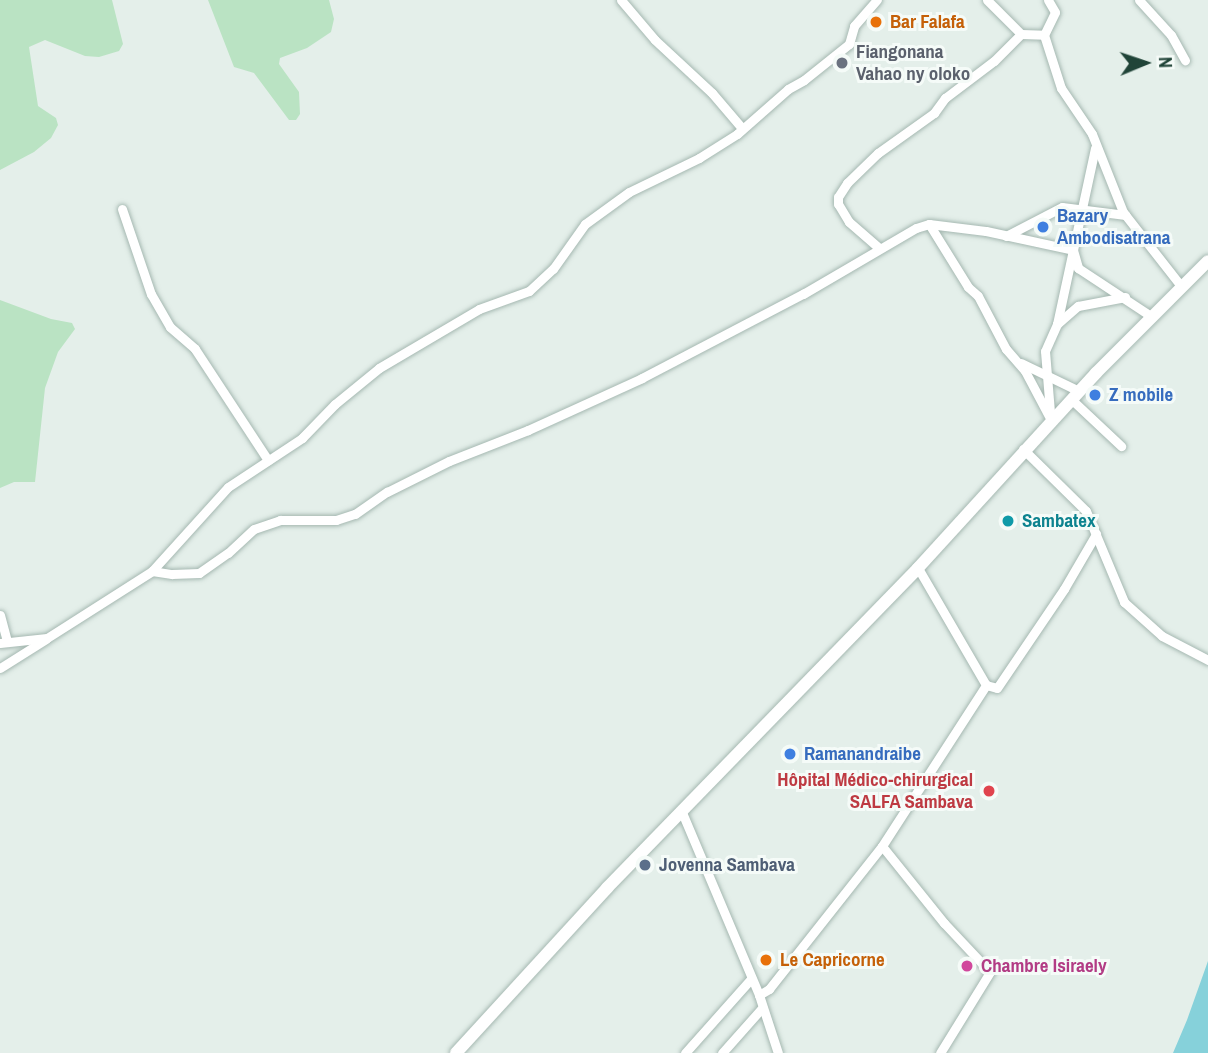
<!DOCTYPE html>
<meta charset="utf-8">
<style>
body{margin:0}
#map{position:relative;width:1208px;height:1053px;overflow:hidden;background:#e4efea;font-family:"Archivo Narrow",sans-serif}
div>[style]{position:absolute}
.green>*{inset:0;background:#bae3c3}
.water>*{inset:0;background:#86d1da}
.roads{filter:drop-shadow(0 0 2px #a5b8b1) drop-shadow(0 0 2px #a5b8b1)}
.street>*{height:9px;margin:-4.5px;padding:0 4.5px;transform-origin:4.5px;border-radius:4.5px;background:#fff}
.secondary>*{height:12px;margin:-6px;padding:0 6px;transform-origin:6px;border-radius:6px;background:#fff}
.dots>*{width:19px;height:19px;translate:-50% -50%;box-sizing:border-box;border:4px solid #f5fbf8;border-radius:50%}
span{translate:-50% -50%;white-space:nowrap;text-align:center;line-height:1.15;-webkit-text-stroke:6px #f5fbf8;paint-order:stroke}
.food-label{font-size:19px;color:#c56008;font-weight:700}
.left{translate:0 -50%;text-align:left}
.worship-label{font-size:19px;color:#5b616d;font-weight:700}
.shop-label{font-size:19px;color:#366cbe;font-weight:700}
.culture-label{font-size:19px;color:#0d838f;font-weight:700}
.health-label{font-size:19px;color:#be3a42;font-weight:700}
.right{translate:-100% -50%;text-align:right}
.service-label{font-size:19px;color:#4e5e75;font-weight:700}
.hotel-label{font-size:19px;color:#b23c85;font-weight:700}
.north{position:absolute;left:1110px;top:28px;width:70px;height:70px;-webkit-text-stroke:5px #f5fbf8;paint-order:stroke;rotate:88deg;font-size:19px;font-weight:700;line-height:28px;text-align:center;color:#204438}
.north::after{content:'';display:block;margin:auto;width:24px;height:32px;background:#204438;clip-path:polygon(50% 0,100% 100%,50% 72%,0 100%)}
</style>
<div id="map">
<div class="green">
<i style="clip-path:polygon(0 0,112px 0,123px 44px,119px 51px,99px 57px,85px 56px,45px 40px,29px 47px,38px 106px,56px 118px,58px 125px,51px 138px,34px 152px,0 170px)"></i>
<i style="clip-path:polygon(208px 0,329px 0,334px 19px,331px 32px,307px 48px,280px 58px,279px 64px,299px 92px,300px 114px,296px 120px,289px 120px,254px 73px,234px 67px)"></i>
<i style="clip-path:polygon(0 300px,51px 319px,72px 323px,75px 329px,58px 352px,45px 388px,35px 482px,14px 482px,0 488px)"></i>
</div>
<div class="water">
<i style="clip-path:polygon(1208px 961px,1208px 1053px,1173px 1053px,1187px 1020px)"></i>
</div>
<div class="roads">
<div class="street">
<i style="left:621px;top:0;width:52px;rotate:49.6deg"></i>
<i style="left:655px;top:40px;width:78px;rotate:42.9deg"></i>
<i style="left:712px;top:93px;width:45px;rotate:49.5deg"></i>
<i style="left:987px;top:0;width:48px;rotate:45deg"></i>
<i style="left:1021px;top:34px;width:23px;rotate:2deg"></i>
<i style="left:1044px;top:35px;width:56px;rotate:72.2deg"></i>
<i style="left:1061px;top:88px;width:55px;rotate:56deg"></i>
<i style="left:1092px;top:134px;width:84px;rotate:68.3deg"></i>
<i style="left:1123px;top:212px;width:94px;rotate:51.9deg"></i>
<i style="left:1139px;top:0;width:47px;rotate:47.6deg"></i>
<i style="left:1171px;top:35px;width:29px;rotate:61deg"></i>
<i style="left:1044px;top:35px;width:25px;rotate:-64deg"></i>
<i style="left:1055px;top:12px;width:14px;rotate:-120deg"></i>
<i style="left:122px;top:209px;width:90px;rotate:71.2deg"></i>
<i style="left:151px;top:294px;width:38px;rotate:60deg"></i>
<i style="left:170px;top:327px;width:33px;rotate:41deg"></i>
<i style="left:195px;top:349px;width:133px;rotate:56.7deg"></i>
<i style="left:929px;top:224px;width:74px;rotate:58.2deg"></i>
<i style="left:968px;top:287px;width:13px;rotate:42deg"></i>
<i style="left:978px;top:296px;width:60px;rotate:62.2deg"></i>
<i style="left:1006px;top:349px;width:29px;rotate:49deg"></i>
<i style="left:1025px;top:371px;width:55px;rotate:62deg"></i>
<i style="left:1006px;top:236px;width:63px;rotate:-27.4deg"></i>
<i style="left:1062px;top:207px;width:64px;rotate:7.2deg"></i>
<i style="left:879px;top:248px;width:40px;rotate:-139deg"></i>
<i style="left:849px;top:222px;width:21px;rotate:-121deg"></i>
<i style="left:838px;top:204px;width:7px;rotate:-90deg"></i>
<i style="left:838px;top:197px;width:17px;rotate:-57deg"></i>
<i style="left:847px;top:183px;width:43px;rotate:-44.1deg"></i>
<i style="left:878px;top:153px;width:69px;rotate:-35.5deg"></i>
<i style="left:934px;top:113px;width:19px;rotate:-54deg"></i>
<i style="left:945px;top:98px;width:61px;rotate:-37.1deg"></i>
<i style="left:994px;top:61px;width:38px;rotate:-45deg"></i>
<i style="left:1057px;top:324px;width:180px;rotate:-77.8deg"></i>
<i style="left:1021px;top:363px;width:64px;rotate:25.8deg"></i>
<i style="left:1071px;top:399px;width:69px;rotate:43.2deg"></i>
<i style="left:1050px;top:412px;width:61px;rotate:-94.7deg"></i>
<i style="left:1045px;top:351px;width:30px;rotate:-66deg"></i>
<i style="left:1057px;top:324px;width:28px;rotate:-41deg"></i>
<i style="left:1078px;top:306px;width:48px;rotate:-10.8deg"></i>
<i style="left:1023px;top:449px;width:88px;rotate:44.5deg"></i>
<i style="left:1086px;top:511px;width:99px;rotate:67.3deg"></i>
<i style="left:1124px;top:602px;width:51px;rotate:41.8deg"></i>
<i style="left:1162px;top:636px;width:52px;rotate:27.6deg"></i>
<i style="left:152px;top:571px;width:20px;rotate:9deg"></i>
<i style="left:172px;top:574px;width:27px;rotate:-2deg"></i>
<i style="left:199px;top:573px;width:35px;rotate:-35deg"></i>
<i style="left:228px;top:553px;width:35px;rotate:-43deg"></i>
<i style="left:254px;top:529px;width:28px;rotate:-19deg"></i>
<i style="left:280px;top:520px;width:56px"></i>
<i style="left:336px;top:520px;width:20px;rotate:-18deg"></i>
<i style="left:355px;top:514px;width:39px;rotate:-35deg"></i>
<i style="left:387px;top:492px;width:69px;rotate:-26.6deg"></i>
<i style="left:449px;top:461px;width:85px;rotate:-21.4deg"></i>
<i style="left:528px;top:430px;width:125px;rotate:-24.5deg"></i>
<i style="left:642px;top:378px;width:182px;rotate:-27.6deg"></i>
<i style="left:803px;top:294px;width:131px;rotate:-30.3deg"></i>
<i style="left:916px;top:228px;width:14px;rotate:-17deg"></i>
<i style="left:929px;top:224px;width:57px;rotate:7deg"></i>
<i style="left:986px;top:231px;width:89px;rotate:12.3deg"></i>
<i style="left:1073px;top:250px;width:19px;rotate:74deg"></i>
<i style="left:1078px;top:268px;width:89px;rotate:33.5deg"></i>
<i style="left:0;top:615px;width:28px;rotate:75deg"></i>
<i style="left:0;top:643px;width:47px;rotate:-6.1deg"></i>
<i style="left:47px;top:638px;width:125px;rotate:-32.5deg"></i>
<i style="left:152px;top:571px;width:113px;rotate:-47.9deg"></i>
<i style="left:228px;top:487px;width:89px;rotate:-33.5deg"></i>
<i style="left:302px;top:438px;width:47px;rotate:-45.9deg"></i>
<i style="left:335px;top:404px;width:57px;rotate:-39.3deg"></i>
<i style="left:379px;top:368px;width:116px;rotate:-30.5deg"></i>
<i style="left:479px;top:309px;width:53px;rotate:-19.8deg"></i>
<i style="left:529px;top:291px;width:33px;rotate:-43deg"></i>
<i style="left:553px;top:269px;width:55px;rotate:-54.6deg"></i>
<i style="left:585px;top:224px;width:54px;rotate:-36deg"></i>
<i style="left:629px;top:192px;width:78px;rotate:-25.9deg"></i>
<i style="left:699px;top:158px;width:45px;rotate:-32.3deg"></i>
<i style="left:737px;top:134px;width:68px;rotate:-41.4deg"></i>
<i style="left:788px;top:89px;width:18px;rotate:-29deg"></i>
<i style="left:804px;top:80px;width:58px;rotate:-38.7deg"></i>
<i style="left:849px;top:44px;width:19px;rotate:-74deg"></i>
<i style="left:854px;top:26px;width:35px;rotate:-49deg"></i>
<i style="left:0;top:668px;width:54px;rotate:-32.2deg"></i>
<i style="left:986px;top:685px;width:11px;rotate:15deg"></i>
<i style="left:997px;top:688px;width:120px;rotate:-55.9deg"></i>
<i style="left:1064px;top:589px;width:64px;rotate:-59.8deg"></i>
<i style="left:681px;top:810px;width:201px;rotate:67.1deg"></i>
<i style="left:759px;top:995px;width:61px;rotate:71.9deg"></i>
<i style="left:882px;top:846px;width:99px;rotate:51.2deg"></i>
<i style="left:944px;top:923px;width:67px;rotate:46.8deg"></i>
<i style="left:990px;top:972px;width:95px;rotate:121.7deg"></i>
<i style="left:759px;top:995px;width:12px;rotate:-31deg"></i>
<i style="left:769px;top:989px;width:182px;rotate:-51.7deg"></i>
<i style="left:882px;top:846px;width:192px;rotate:-57.1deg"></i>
<i style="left:986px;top:685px;width:135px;rotate:-120.2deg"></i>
<i style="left:685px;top:1053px;width:99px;rotate:-48.3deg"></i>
<i style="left:722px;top:1053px;width:60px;rotate:-48.4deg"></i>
</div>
<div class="secondary">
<i style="left:456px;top:1053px;width:224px;rotate:-47.5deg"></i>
<i style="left:607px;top:888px;width:446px;rotate:-45.8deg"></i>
<i style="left:918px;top:568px;width:264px;rotate:-47.6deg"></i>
<i style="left:1096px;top:373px;width:158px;rotate:-45deg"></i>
</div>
</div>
<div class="dots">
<i style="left:876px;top:22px;background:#e8710a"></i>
<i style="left:842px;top:63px;background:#6b7280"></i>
<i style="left:1043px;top:227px;background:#3f7fe0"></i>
<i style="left:1095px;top:395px;background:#3f7fe0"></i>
<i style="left:1008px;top:521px;background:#0f9aa8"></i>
<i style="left:790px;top:754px;background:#3f7fe0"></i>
<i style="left:989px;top:791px;background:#e0444e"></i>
<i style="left:645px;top:865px;background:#5c6f8a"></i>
<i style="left:766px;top:960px;background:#e8710a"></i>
<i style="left:967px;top:966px;background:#d1479c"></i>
</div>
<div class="food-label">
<span class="left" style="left:890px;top:22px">Bar Falafa</span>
<span class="left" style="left:780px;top:960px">Le Capricorne</span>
</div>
<div class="worship-label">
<span class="left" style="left:856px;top:63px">Fiangonana<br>Vahao ny oloko</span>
</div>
<div class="shop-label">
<span class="left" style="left:1057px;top:227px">Bazary<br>Ambodisatrana</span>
<span class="left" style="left:1109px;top:395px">Z mobile</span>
<span class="left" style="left:804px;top:754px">Ramanandraibe</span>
</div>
<div class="culture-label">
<span class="left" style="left:1022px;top:521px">Sambatex</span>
</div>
<div class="health-label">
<span class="right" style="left:973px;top:791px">Hôpital Médico-chirurgical<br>SALFA Sambava</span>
</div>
<div class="service-label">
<span class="left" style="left:659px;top:865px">Jovenna Sambava</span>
</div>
<div class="hotel-label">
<span class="left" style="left:981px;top:966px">Chambre Isiraely</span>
</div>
<div class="north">N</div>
</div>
